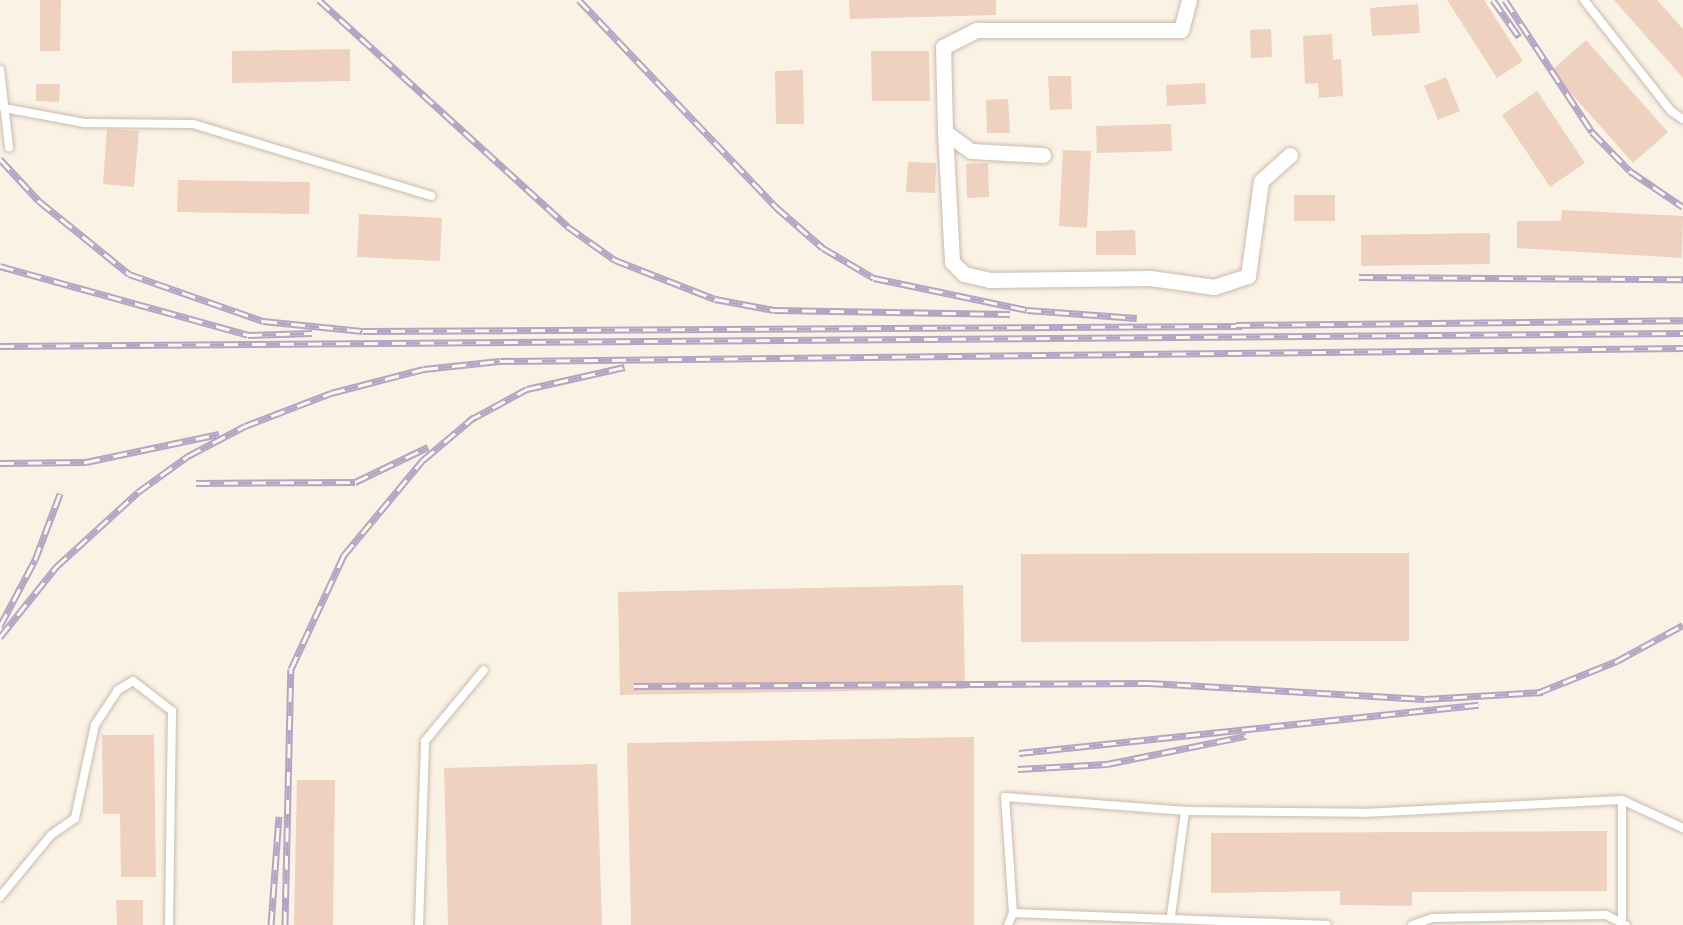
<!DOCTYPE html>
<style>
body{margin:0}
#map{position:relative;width:1683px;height:925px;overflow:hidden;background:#fbf2e6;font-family:Lato,sans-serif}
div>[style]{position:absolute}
.building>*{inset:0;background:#efd1c0}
.roads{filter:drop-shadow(0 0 2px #ccbaad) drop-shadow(0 0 2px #ccbaad)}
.lane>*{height:8px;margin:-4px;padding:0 4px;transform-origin:4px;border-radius:4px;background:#fff}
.street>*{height:15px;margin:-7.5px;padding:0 7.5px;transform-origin:7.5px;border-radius:7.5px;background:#fff}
.rail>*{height:7px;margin-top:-3.5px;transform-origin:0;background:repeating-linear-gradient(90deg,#fef7ec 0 14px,#b5a5c4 0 28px);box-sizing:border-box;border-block:2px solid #b5a5c4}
span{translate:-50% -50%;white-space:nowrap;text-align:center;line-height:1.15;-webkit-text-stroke:4.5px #fef7ec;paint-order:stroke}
</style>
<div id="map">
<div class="building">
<i style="clip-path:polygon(40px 0,61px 0,60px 51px,40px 51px)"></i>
<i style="clip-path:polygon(849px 0,996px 0,996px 15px,850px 19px)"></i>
<i style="clip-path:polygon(1447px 0,1484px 0,1523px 61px,1497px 78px)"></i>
<i style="clip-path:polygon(1614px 0,1657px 0,1683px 29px,1683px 78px)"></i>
<i style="clip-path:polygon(1418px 4px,1420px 33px,1372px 36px,1370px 8px)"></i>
<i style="clip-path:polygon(1271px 29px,1272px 57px,1251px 58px,1250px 30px)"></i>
<i style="clip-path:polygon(1332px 34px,1333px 60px,1341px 59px,1343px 96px,1319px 98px,1318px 83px,1305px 84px,1303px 36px)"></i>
<i style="clip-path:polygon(1586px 40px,1668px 132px,1633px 163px,1551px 71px)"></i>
<i style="clip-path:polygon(350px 49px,350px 81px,232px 83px,232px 51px)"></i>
<i style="clip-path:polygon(871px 51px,929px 51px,930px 101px,872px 101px)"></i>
<i style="clip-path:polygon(803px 70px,804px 124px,776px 124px,775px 71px)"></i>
<i style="clip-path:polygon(1048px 76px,1071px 76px,1072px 109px,1050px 110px)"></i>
<i style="clip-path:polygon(1446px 77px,1460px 111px,1438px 120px,1424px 86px)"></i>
<i style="clip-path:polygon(1205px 83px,1206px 104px,1167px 106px,1166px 85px)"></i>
<i style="clip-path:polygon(36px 84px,60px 84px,59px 102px,36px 101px)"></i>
<i style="clip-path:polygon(1537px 91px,1585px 163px,1550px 187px,1502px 115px)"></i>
<i style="clip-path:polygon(1008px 99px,1010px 133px,987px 133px,986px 100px)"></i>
<i style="clip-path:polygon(1171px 124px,1172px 151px,1097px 153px,1096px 126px)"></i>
<i style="clip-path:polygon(107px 129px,139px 131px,134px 187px,103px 184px)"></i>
<i style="clip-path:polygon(1063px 150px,1091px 151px,1087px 228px,1059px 226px)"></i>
<i style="clip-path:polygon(908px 162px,936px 163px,935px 193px,906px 192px)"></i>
<i style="clip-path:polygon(988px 163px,989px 197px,967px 198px,966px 164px)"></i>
<i style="clip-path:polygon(178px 180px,310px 182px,309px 214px,177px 212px)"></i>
<i style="clip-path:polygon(1294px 195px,1335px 195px,1335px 221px,1294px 221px)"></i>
<i style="clip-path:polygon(1562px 210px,1683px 216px,1682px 258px,1517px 248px,1517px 221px,1561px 221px)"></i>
<i style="clip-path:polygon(359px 214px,442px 218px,440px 261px,357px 257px)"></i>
<i style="clip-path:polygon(1135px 230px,1136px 255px,1096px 255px,1096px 231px)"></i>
<i style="clip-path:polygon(1490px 233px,1490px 264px,1361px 266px,1361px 235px)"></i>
<i style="clip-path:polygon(1409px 553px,1409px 641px,1021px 642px,1021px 554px)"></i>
<i style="clip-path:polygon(963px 585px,965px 689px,620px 695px,618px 592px)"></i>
<i style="clip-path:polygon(102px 735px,154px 735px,156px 877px,121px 877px,120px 814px,103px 814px)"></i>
<i style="clip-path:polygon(974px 737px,974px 925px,631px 925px,627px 743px)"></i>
<i style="clip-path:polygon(597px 764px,602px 925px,448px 925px,444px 768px)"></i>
<i style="clip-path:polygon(297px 780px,335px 780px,333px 925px,294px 925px)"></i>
<i style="clip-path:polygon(1607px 831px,1607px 891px,1412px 892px,1412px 906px,1340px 905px,1340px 891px,1211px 893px,1211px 833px)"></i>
<i style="clip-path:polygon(116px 900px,143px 900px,143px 925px,117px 925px)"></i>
</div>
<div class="roads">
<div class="lane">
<i style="left:1584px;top:0;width:141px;rotate:51.9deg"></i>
<i style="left:1671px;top:111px;width:14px;rotate:34deg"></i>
<i style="left:0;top:70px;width:78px;rotate:83.3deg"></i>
<i style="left:4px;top:108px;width:82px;rotate:10.5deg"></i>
<i style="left:85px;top:123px;width:108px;rotate:0.5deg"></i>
<i style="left:193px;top:124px;width:249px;rotate:16.8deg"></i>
<i style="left:1622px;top:800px;width:123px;rotate:90deg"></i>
<i style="left:0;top:897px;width:80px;rotate:-50.6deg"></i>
<i style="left:51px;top:835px;width:29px;rotate:-35deg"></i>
<i style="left:75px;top:818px;width:95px;rotate:-77.9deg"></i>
<i style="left:95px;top:725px;width:42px;rotate:-56.7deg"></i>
<i style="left:118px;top:690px;width:17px;rotate:-31deg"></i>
<i style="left:133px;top:681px;width:49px;rotate:37.6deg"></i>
<i style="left:172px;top:711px;width:214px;rotate:90.8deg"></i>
<i style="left:1013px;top:913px;width:314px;rotate:2.2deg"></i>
<i style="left:1171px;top:916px;width:106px;rotate:-82.4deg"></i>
<i style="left:1185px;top:811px;width:178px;rotate:0.6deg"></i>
<i style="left:1363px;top:813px;width:259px;rotate:-2.9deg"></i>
<i style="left:1622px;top:800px;width:67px;rotate:24.7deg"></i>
<i style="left:419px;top:925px;width:184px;rotate:-88.1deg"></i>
<i style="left:425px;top:741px;width:92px;rotate:-50.3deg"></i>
<i style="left:1008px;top:925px;width:13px;rotate:-67deg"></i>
<i style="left:1013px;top:913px;width:116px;rotate:-93.9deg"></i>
<i style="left:1005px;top:797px;width:181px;rotate:4.4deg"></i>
<i style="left:1412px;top:925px;width:21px;rotate:-19deg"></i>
<i style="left:1432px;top:918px;width:174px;rotate:-1deg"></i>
<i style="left:1606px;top:915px;width:22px;rotate:27deg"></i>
</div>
<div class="street">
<i style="left:945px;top:132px;width:130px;rotate:86.9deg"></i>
<i style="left:952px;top:262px;width:17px;rotate:45deg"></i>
<i style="left:964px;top:274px;width:26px;rotate:13deg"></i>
<i style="left:989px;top:280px;width:161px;rotate:-0.7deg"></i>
<i style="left:1150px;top:278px;width:65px;rotate:8deg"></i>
<i style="left:1214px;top:287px;width:36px;rotate:-18deg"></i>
<i style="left:1248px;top:276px;width:96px;rotate:-82.2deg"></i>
<i style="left:1261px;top:181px;width:39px;rotate:-42deg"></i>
<i style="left:1043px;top:155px;width:72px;rotate:-176.8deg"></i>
<i style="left:971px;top:151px;width:32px;rotate:-144deg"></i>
<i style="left:945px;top:132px;width:85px;rotate:-91.3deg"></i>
<i style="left:943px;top:47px;width:38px;rotate:-27deg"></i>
<i style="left:977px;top:30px;width:204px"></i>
<i style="left:1181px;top:30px;width:31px;rotate:-75deg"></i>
</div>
</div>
<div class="rail">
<i style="left:319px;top:0;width:336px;rotate:42.3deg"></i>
<i style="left:567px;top:226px;width:59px;rotate:35.3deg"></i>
<i style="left:615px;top:260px;width:107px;rotate:21.3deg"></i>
<i style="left:715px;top:299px;width:60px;rotate:10.6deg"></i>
<i style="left:774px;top:310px;width:236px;rotate:1deg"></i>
<i style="left:579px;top:0;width:286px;rotate:46.4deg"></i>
<i style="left:776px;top:207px;width:62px;rotate:41.1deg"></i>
<i style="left:823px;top:248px;width:59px;rotate:30.5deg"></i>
<i style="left:874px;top:278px;width:156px;rotate:11.8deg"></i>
<i style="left:1027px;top:310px;width:110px;rotate:4.2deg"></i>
<i style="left:1493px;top:0;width:45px;rotate:54.9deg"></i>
<i style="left:1505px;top:0;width:158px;rotate:56.6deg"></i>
<i style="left:1592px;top:132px;width:54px;rotate:45.7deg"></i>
<i style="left:1630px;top:171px;width:64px;rotate:34.2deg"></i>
<i style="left:0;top:159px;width:57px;rotate:47.1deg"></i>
<i style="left:39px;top:201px;width:116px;rotate:39deg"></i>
<i style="left:129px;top:274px;width:142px;rotate:19.3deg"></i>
<i style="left:263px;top:321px;width:100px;rotate:5.7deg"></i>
<i style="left:363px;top:331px;width:879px;rotate:-0.33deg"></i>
<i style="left:0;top:266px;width:257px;rotate:15.5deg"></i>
<i style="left:248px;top:335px;width:64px;rotate:-1.8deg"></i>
<i style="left:1359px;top:277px;width:324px;rotate:0.4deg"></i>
<i style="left:1236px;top:325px;width:447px;rotate:-0.6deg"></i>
<i style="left:0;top:346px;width:1683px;rotate:-0.44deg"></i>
<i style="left:468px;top:421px;width:67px;rotate:-28.5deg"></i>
<i style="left:527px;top:389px;width:100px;rotate:-12.7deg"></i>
<i style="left:0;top:463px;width:86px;rotate:-0.7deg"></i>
<i style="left:86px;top:462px;width:136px;rotate:-11.9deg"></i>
<i style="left:196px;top:483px;width:159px;rotate:-0.4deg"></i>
<i style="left:355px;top:482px;width:81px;rotate:-25.6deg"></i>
<i style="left:0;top:626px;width:75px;rotate:-62.1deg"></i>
<i style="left:35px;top:560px;width:71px;rotate:-69.3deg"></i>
<i style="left:0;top:637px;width:90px;rotate:-51.3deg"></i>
<i style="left:56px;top:567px;width:111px;rotate:-42.4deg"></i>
<i style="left:138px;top:492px;width:62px;rotate:-35.8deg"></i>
<i style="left:188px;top:456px;width:64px;rotate:-27.8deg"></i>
<i style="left:245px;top:426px;width:92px;rotate:-21deg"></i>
<i style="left:331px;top:393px;width:96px;rotate:-14.5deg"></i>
<i style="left:424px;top:369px;width:76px;rotate:-6deg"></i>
<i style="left:500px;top:361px;width:1183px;rotate:-0.63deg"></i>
<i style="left:634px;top:686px;width:515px;rotate:-0.33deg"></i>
<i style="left:1149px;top:683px;width:276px;rotate:3.3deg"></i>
<i style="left:1425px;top:699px;width:118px;rotate:-3.4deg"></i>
<i style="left:1537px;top:693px;width:86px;rotate:-21.8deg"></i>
<i style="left:1617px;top:661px;width:75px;rotate:-28.6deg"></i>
<i style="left:1019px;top:753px;width:462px;rotate:-6deg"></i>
<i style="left:1018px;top:769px;width:89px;rotate:-3.2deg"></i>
<i style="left:1107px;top:764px;width:142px;rotate:-11.4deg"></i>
<i style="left:271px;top:925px;width:109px;rotate:-85.8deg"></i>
<i style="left:285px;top:925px;width:256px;rotate:-88.7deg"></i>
<i style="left:291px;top:669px;width:126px;rotate:-65.1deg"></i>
<i style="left:344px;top:555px;width:124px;rotate:-50.3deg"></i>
<i style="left:423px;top:460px;width:67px;rotate:-40.1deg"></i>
</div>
</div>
